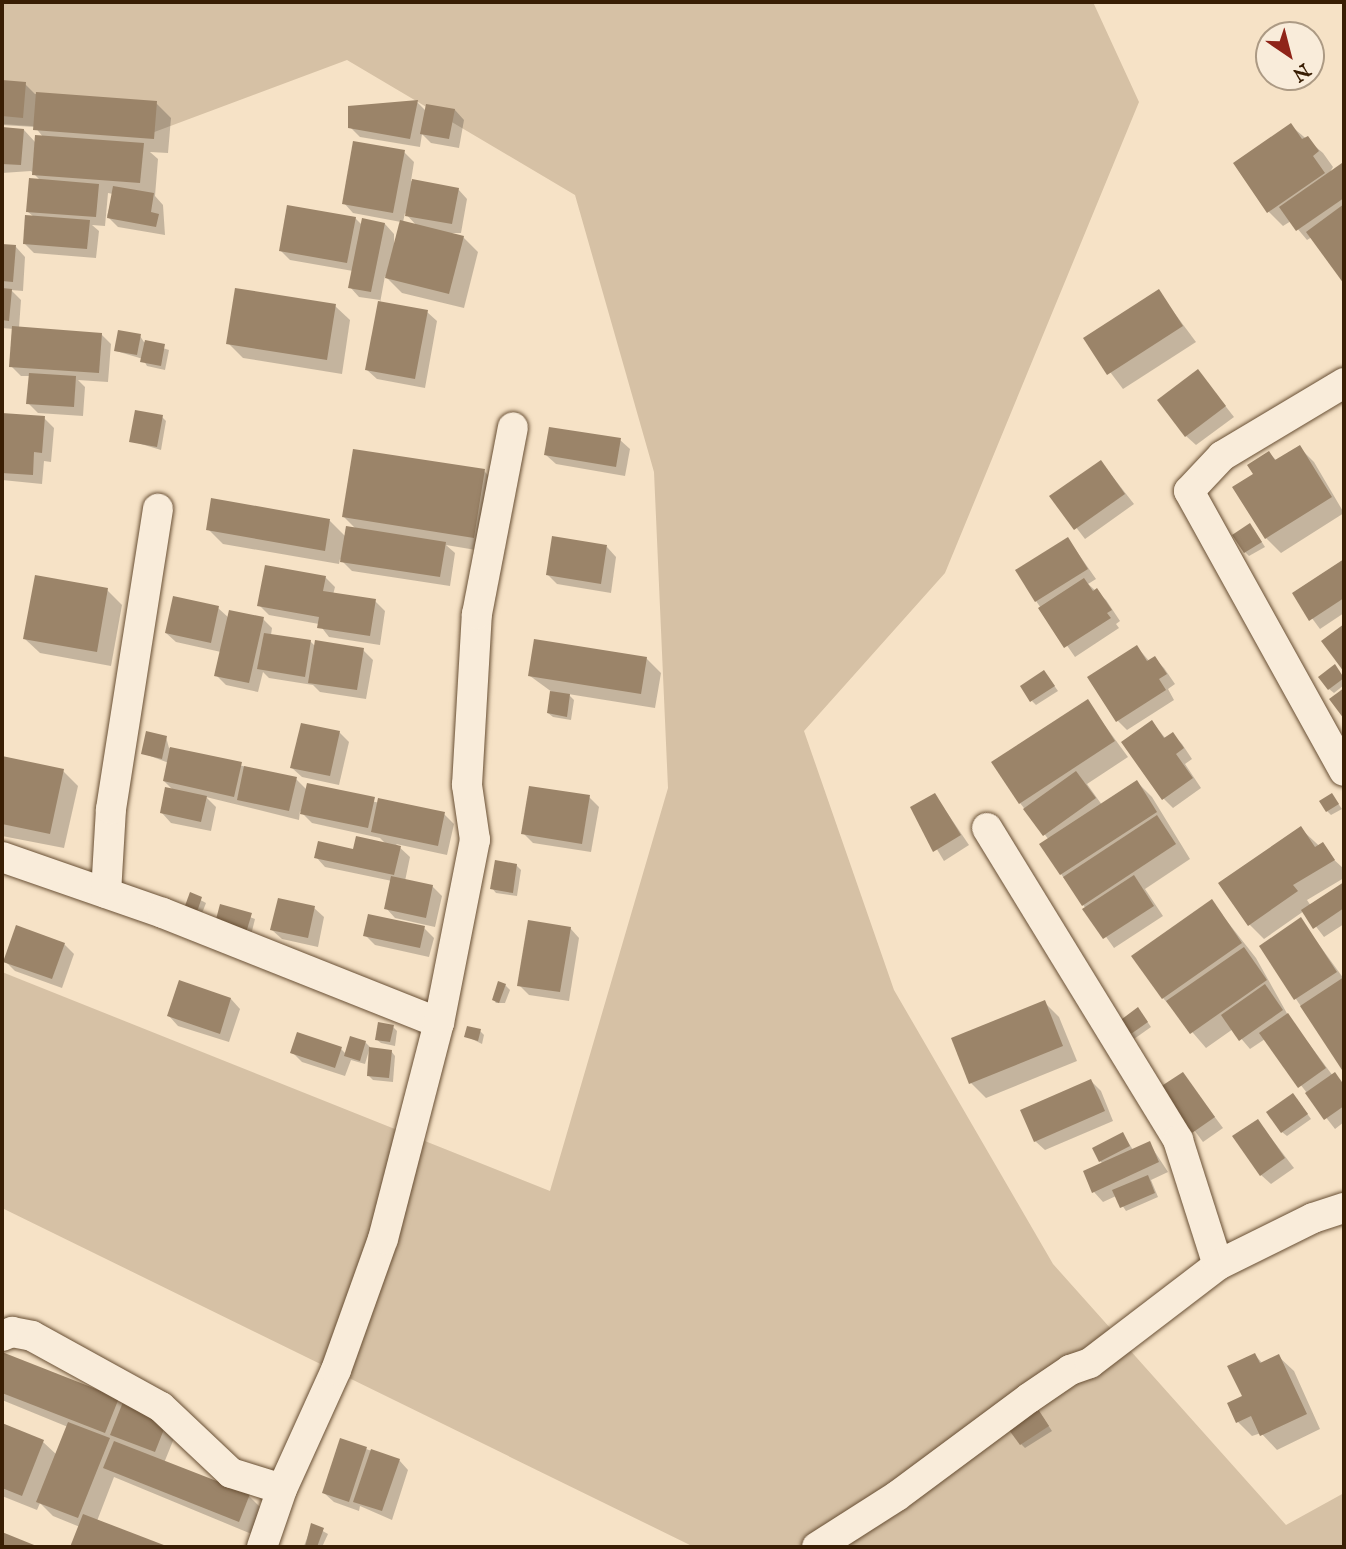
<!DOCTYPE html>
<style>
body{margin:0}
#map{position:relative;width:1346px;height:1549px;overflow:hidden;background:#f6e2c6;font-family:"IM FELL English",serif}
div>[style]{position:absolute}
.green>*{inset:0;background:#d6c1a5}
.shadow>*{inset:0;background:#0003}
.building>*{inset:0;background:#9b8469}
.roads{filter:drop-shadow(0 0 2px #684f34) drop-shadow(0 0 2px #684f34)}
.minor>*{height:30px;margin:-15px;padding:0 15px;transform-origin:15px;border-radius:15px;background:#f9ecda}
span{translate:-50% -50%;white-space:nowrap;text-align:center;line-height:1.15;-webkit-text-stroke:5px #f9ecda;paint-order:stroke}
.frame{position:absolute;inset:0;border:4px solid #391e04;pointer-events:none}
.north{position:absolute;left:1255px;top:21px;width:70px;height:70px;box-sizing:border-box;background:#f9ecda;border:2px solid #ac9a84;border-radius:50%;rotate:145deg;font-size:19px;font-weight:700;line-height:28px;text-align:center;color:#391e04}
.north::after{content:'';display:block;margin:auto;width:24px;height:32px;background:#8f2418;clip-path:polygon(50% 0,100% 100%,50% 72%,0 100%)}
</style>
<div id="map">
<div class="green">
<i style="clip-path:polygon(2px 2px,1093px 2px,1139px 102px,945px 573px,804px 731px,894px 990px,1053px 1264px,1286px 1525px,1344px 1493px,1344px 1547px,694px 1547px,2px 1208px,2px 972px,550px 1191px,668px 788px,654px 472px,575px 195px,347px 60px,149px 134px,2px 124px)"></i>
</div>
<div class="shadow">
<i style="clip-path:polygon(2px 82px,25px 84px,35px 94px,156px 103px,171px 118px,168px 153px,150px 152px,158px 159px,155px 196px,163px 205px,165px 235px,118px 227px,107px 216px,113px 194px,108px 193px,105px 226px,92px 225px,99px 231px,96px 258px,34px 253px,25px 244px,34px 217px,28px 212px,41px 181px,31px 171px,2px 173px,2px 129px,24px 130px,36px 143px,43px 137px,35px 127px,2px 125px)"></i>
<i style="clip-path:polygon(417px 102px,426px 111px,455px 110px,464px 120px,459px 148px,431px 143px,422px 134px,420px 147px,360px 137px,350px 127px)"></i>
<i style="clip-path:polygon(1290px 125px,1323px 153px,1333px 167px,1329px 174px,1341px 165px,1344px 168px,1344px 281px,1312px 237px,1307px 240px,1291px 221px,1283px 226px,1268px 211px)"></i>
<i style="clip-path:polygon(evenodd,404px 152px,414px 162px,411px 181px,458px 189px,467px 199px,461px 233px,447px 233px,463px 237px,478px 252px,464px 308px,402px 293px,385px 276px,380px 303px,427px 312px,437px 321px,425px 388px,377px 379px,367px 370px,380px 300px,359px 297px,350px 287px,353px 271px,290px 260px,280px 250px,355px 218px,363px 226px,385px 224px,394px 234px,394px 252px,401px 222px,353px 213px,344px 203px,404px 152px,405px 213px,417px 226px,403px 222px,405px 213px)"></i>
<i style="clip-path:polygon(2px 246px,16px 247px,25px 257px,23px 291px,11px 290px,21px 300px,19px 328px,101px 334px,111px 344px,108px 382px,78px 380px,85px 387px,83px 416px,38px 413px,28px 403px,30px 376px,21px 376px,11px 366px,14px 329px,2px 328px)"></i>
<i style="clip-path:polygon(1158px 291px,1196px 342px,1123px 389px,1085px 339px)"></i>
<i style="clip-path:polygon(335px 306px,350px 320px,342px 374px,243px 358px,228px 343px)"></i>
<i style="clip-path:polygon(140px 336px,144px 342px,169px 350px,165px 370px,147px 366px,143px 359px,116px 351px)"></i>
<i style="clip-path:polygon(1198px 371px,1234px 417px,1196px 445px,1186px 436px)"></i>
<i style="clip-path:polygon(2px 415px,44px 418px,54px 428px,51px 462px,44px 461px,42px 484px,2px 480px)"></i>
<i style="clip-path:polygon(162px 417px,166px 421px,161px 450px,131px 441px)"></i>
<i style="clip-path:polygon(620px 440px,630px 449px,625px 476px,556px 464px,546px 455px)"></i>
<i style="clip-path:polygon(1299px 447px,1314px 462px,1344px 513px,1281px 553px,1266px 538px,1255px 475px,1269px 453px,1277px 461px)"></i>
<i style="clip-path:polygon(1101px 462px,1134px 504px,1085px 539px,1052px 496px)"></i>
<i style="clip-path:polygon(484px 471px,499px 486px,488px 552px,446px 545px,455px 553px,450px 586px,352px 571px,340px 559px,339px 564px,223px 544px,208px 529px,330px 521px,346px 537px,357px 530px,344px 517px)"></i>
<i style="clip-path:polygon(1254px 530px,1265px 547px,1249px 556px,1245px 552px)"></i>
<i style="clip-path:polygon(1068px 539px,1096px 579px,1088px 584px,1106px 600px,1120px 621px,1116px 624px,1119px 628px,1075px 657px,1036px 601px)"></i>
<i style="clip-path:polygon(607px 547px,616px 557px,611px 593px,557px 584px,547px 574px)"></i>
<i style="clip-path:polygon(1344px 562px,1344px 613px,1320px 629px,1294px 594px)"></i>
<i style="clip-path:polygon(325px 577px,335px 587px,333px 595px,375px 601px,385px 611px,380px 645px,329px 637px,319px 624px,269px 615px,259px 605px)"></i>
<i style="clip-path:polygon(107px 590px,122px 605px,111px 666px,40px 653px,25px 639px)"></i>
<i style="clip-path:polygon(218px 608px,229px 618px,263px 619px,272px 628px,271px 635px,310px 641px,316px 647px,363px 650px,373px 660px,366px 699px,320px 692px,313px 685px,269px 678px,263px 672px,258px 692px,226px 685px,216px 675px,221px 652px,176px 642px,166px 633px)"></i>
<i style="clip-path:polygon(1137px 647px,1150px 662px,1155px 659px,1164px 668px,1175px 684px,1168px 689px,1174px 700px,1127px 730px,1118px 721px)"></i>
<i style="clip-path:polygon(646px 658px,661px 673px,655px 708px,568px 694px,574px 700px,571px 720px,553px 717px,548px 713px,552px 692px,530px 676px)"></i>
<i style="clip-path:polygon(1339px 670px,1344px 685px,1334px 693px,1329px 689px)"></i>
<i style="clip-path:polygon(1048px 677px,1058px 691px,1036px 705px,1032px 701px)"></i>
<i style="clip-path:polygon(1087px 701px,1128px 757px,1087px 784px,1102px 805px,1137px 782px,1152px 797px,1190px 859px,1145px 889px,1163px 916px,1114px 948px,1061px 874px,1049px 840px,1020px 803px)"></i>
<i style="clip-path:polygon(1152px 722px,1166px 739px,1172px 734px,1182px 744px,1192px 759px,1185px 764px,1201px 788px,1173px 808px,1163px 798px)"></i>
<i style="clip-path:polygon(339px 732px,349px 742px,339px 785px,302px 777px,292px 768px)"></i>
<i style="clip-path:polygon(166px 737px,169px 748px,296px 779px,307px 790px,444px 814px,454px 824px,447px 855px,396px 844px,410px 857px,405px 881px,432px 886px,442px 896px,435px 927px,395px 918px,386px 908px,392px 881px,325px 867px,316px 857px,387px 845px,380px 838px,312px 823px,300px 811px,299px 820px,206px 797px,216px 807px,211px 831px,171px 823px,162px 813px,174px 791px,164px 781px,169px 763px,142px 753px)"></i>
<i style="clip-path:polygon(2px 758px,63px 771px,78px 786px,64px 848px,2px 836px)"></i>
<i style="clip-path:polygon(935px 795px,969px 845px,944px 861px,912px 808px)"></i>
<i style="clip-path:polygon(1332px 795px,1342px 809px,1331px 815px,1327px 811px)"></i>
<i style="clip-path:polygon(589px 797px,599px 807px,591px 852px,533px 843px,523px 833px)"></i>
<i style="clip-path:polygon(1300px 828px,1344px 869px,1344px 878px,1307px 900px,1311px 906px,1344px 884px,1344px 924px,1324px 937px,1304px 911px,1264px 939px,1249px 924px)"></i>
<i style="clip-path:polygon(516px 865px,521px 870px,517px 896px,496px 893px,492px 888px)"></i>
<i style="clip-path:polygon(191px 895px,206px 903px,199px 921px)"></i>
<i style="clip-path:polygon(1211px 901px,1256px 958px,1289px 1017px,1333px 1076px,1344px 1084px,1344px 1122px,1335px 1129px,1265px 1039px,1250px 1049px,1233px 1029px,1206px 1048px,1163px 998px)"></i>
<i style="clip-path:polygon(221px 906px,255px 919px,250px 939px)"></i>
<i style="clip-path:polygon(314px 908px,324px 917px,318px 947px,282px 939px,272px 930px)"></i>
<i style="clip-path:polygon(1301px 920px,1344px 979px,1344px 1070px,1296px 999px)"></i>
<i style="clip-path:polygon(424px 928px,434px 938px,429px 957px,375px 945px,365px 935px)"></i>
<i style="clip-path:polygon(570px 928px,579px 938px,569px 1001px,529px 995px,519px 985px)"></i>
<i style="clip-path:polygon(64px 944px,74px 954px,62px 988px,15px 971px,5px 961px)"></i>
<i style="clip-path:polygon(505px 985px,510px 990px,505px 1003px,496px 1003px,494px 1000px)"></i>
<i style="clip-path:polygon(231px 999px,240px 1009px,229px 1042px,178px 1026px,169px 1016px)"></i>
<i style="clip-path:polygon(1044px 1002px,1059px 1017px,1077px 1061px,986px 1098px,971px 1083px,953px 1039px)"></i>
<i style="clip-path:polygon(1142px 1014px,1151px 1027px,1134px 1039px,1130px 1035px)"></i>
<i style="clip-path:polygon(393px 1027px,397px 1031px,395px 1046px,381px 1043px,376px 1039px)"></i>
<i style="clip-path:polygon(480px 1031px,484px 1035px,482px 1044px,466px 1036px)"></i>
<i style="clip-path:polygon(365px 1042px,370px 1047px,365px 1064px,351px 1060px,345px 1076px,302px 1062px,292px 1052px,341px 1049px,346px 1054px)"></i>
<i style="clip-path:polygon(391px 1051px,395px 1056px,393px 1082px,373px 1080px,369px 1076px)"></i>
<i style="clip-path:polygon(1183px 1074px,1223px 1128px,1203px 1142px,1163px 1088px)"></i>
<i style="clip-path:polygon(1091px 1081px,1101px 1091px,1113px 1121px,1045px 1150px,1035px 1141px)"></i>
<i style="clip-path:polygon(1297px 1099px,1311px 1119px,1287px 1136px,1282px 1132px)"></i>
<i style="clip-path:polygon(1258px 1121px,1294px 1168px,1271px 1184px,1261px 1175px)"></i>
<i style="clip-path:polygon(1123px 1134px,1133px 1150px,1149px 1143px,1168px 1172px,1151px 1180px,1158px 1197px,1126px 1211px,1116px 1196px,1103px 1202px,1094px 1192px,1103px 1164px,1100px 1161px)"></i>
<i style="clip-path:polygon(2px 1354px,118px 1399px,177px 1431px,164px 1463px,249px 1496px,264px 1511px,254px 1535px,114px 1477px,97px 1521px,164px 1547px,71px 1547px,80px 1527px,53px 1516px,40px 1503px,37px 1510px,2px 1496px,2px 1425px,43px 1442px,57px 1455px,68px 1427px,2px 1400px)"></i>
<i style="clip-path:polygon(1255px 1355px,1263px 1364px,1279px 1357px,1294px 1371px,1320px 1429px,1277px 1450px,1261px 1433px,1252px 1436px,1238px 1422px)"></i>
<i style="clip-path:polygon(1042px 1416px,1052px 1431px,1025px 1448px,1021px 1444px)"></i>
<i style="clip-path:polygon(366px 1449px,399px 1460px,408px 1470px,392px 1520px,360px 1506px,359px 1511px,334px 1502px,324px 1493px)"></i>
<i style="clip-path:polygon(312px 1525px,328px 1534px,322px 1547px,304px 1546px)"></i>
</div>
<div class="building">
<i style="clip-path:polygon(2px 80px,26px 82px,23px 118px,2px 116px)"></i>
<i style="clip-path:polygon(36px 92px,157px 101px,154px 139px,33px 130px)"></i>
<i style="clip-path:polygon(418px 100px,410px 139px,348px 128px,348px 106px)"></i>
<i style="clip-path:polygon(426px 104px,455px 109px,449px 139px,420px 134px)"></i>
<i style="clip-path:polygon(1291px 123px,1302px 139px,1308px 136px,1319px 151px,1313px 156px,1325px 173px,1267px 213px,1233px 163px)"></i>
<i style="clip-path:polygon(2px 127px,24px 129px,21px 165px,2px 164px)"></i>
<i style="clip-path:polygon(35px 135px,144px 143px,140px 183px,32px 175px)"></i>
<i style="clip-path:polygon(353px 141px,405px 150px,393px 213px,342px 204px)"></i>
<i style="clip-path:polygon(1342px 163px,1344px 198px,1296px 231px,1279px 207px)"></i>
<i style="clip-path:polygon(29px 178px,99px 184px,96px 217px,26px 212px)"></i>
<i style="clip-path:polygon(412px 179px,459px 188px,452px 224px,405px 216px)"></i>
<i style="clip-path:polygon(113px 186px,154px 193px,151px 212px,159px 214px,156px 227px,107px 218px)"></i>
<i style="clip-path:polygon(1344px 204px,1344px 284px,1306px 232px)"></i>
<i style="clip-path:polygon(287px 205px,356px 217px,347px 263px,279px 251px)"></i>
<i style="clip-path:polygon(25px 215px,90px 220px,87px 249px,23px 244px)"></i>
<i style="clip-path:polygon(362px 218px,385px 223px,371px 292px,348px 288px)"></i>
<i style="clip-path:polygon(400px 220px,464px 236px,449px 294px,385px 278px)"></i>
<i style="clip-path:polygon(2px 244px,16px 245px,13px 282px,2px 281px)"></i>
<i style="clip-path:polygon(2px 288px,12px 289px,9px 321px,2px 320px)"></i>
<i style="clip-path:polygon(235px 288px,336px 304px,327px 360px,226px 344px)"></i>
<i style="clip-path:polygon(1159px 289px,1183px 326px,1107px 375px,1083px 338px)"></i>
<i style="clip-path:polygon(378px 301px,428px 310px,415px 379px,365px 370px)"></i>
<i style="clip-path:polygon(12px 326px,102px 333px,99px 373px,9px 367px)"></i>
<i style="clip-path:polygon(118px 330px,141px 334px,137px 355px,114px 351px)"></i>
<i style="clip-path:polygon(145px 340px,165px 344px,161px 366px,140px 362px)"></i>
<i style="clip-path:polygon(1198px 369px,1226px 406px,1185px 437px,1157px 400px)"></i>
<i style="clip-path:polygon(29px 373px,76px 376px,74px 407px,26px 404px)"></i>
<i style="clip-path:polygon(135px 410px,163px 415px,157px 447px,129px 442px)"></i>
<i style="clip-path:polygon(2px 413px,45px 416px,42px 453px,34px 452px,33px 475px,2px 473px)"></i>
<i style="clip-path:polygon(549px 427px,621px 438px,616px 467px,544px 455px)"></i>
<i style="clip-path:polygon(1300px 445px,1332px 497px,1265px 539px,1232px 487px,1253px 474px,1247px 465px,1269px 451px,1275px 460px)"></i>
<i style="clip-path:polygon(353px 449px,485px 469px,474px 538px,342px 517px)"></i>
<i style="clip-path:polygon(1101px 460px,1125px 494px,1074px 530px,1049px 496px)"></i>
<i style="clip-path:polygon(211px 498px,330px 519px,325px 551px,206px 530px)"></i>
<i style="clip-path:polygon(1250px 523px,1262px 542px,1244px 553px,1232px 535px)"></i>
<i style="clip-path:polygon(346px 526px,446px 542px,440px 577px,340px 562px)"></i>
<i style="clip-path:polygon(552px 536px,607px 545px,601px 584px,546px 575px)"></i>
<i style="clip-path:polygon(1068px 537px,1088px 569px,1035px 602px,1015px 570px)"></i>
<i style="clip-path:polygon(1344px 559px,1344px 598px,1309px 621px,1292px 593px)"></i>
<i style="clip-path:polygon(265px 565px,326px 576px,323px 591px,376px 599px,370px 636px,317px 628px,319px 617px,257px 606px)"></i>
<i style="clip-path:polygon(35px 575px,108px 588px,97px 652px,23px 639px)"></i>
<i style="clip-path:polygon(1084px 578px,1093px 591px,1097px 588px,1112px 610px,1107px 613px,1111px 618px,1064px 648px,1038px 608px)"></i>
<i style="clip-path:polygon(173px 596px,219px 606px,211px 643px,165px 633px)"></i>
<i style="clip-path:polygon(229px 610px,264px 617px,249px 683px,214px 676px)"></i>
<i style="clip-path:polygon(1344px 624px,1344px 672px,1321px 641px)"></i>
<i style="clip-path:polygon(264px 633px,311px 640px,305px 677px,257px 669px)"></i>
<i style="clip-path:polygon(534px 639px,647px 657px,641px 694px,528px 676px)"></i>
<i style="clip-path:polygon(315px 640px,364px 648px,357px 690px,308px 683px)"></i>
<i style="clip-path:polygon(1137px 645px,1147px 661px,1155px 656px,1167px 674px,1159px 679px,1166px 690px,1116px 722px,1087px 677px)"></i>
<i style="clip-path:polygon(1335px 664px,1344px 678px,1328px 690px,1318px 677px)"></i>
<i style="clip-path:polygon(1044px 670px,1055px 686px,1030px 702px,1020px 686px)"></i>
<i style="clip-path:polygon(1344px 688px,1344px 719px,1329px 699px)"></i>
<i style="clip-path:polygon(550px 691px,570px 694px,567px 717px,547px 713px)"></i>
<i style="clip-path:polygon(1088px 699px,1115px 741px,1019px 804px,991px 762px)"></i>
<i style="clip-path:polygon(1152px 720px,1164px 738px,1173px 732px,1184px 748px,1176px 754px,1193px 778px,1162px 800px,1121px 742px)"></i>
<i style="clip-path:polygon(301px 723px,340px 731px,330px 776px,290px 768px)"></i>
<i style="clip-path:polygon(146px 731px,167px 736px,162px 759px,141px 754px)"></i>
<i style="clip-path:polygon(170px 747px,242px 762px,234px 797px,163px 781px)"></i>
<i style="clip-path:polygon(2px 756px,64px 769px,50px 834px,2px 824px)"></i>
<i style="clip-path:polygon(244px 766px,297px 777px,289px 811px,237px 800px)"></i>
<i style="clip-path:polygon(1076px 771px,1096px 798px,1043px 836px,1023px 809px)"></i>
<i style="clip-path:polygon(1137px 780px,1157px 812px,1060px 875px,1039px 844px)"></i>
<i style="clip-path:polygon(307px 783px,375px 797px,368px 828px,300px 814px)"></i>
<i style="clip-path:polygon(529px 786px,590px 795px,582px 844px,521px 834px)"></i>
<i style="clip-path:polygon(165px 787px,207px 796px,201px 822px,160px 813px)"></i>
<i style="clip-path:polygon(935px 793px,961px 835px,933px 852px,910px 807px)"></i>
<i style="clip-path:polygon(1332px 793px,1339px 804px,1326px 812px,1319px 801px)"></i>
<i style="clip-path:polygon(378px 798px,445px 812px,438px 846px,371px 832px)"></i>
<i style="clip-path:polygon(1157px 815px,1176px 844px,1082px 906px,1063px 877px)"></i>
<i style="clip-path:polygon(1301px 826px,1315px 847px,1323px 842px,1335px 860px,1293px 885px,1298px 891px,1248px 926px,1218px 883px)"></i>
<i style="clip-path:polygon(356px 836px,401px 846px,394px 875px,314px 858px,318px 841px,353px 849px)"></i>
<i style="clip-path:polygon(495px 860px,517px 864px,513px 893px,490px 889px)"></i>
<i style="clip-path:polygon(1134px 875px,1154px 906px,1103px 939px,1082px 909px)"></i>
<i style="clip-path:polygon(391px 876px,433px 885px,426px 918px,384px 909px)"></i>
<i style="clip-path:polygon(1344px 882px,1344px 908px,1313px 929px,1301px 910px)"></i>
<i style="clip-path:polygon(190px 892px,202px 897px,195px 918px,182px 914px)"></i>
<i style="clip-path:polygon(278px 898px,315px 906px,308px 938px,270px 930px)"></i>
<i style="clip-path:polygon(1212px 899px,1242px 943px,1162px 999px,1131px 956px)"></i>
<i style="clip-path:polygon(220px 904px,252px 913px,245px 936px,214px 927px)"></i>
<i style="clip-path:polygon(368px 914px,425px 926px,420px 948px,363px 936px)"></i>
<i style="clip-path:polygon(1301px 917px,1337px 972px,1294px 1000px,1259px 946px)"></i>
<i style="clip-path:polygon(528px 920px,571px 927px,560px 992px,517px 986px)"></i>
<i style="clip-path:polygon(16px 925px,65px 943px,52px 979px,3px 962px)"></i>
<i style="clip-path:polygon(1244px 947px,1267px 980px,1190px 1034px,1166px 1001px)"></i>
<i style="clip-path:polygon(1344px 977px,1344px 1073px,1300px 1006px)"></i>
<i style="clip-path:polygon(179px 980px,231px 998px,220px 1034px,167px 1016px)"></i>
<i style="clip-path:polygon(498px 981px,506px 984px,499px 1003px,492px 1000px)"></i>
<i style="clip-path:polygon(1265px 984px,1283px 1010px,1239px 1041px,1221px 1015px)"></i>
<i style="clip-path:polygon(1045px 1000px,1063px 1046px,969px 1084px,951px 1038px)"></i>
<i style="clip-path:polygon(1138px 1007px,1148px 1022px,1128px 1036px,1118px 1022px)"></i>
<i style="clip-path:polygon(1288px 1013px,1326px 1068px,1298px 1088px,1259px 1033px)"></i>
<i style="clip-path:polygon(378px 1022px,394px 1025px,390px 1042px,375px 1040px)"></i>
<i style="clip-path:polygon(467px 1026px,481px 1029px,478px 1041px,464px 1037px)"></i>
<i style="clip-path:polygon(297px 1032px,342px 1047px,335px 1068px,290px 1053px)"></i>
<i style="clip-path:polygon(350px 1036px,366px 1041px,360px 1061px,344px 1056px)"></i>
<i style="clip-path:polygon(369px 1047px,392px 1050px,389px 1078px,367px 1076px)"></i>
<i style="clip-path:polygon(1183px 1072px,1215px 1117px,1192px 1133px,1160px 1087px)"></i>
<i style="clip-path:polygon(1335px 1072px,1344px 1085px,1344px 1106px,1324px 1120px,1305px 1093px)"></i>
<i style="clip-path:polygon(1091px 1079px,1105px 1111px,1034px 1142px,1020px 1110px)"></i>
<i style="clip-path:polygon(1293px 1093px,1308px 1114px,1281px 1133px,1266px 1112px)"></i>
<i style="clip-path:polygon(1258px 1119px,1285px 1158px,1260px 1176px,1232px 1136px)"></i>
<i style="clip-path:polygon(1123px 1132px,1130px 1146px,1099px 1162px,1092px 1148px)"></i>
<i style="clip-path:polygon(1150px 1141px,1159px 1162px,1092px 1193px,1083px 1171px)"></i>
<i style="clip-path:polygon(1148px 1175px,1155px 1193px,1120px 1208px,1112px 1190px)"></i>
<i style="clip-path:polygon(2px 1352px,119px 1398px,105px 1433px,2px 1393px)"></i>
<i style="clip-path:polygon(1255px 1353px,1260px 1363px,1279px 1354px,1307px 1414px,1260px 1436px,1251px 1416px,1236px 1423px,1227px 1403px,1242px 1396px,1227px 1366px)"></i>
<i style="clip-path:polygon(123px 1402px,168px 1419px,155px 1452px,110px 1435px)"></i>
<i style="clip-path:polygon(1038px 1409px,1049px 1426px,1020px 1445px,1009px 1430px)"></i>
<i style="clip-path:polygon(68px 1422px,110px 1438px,78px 1518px,36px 1502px)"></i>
<i style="clip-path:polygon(2px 1423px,44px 1440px,22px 1496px,2px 1488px)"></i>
<i style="clip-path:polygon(340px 1438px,367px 1447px,349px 1502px,322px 1493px)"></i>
<i style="clip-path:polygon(114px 1441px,250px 1494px,239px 1522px,103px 1468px)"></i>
<i style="clip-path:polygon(371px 1449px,400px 1459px,382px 1511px,353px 1502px)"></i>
<i style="clip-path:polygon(83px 1514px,169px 1547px,70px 1547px)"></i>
<i style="clip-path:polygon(311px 1523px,324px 1528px,317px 1547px,305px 1547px)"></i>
<i style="clip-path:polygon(2px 1532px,39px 1547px,2px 1547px)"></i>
</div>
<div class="roads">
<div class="minor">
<i style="left:1344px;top:383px;width:142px;rotate:149.1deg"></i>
<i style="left:1222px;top:456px;width:48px;rotate:133.3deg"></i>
<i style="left:1189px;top:491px;width:320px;rotate:61deg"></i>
<i style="left:987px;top:828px;width:366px;rotate:58.5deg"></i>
<i style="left:1178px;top:1140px;width:131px;rotate:72.3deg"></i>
<i style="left:2px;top:857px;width:170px;rotate:19.2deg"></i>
<i style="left:163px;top:913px;width:297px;rotate:21.7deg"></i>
<i style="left:106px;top:893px;width:84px;rotate:-86.6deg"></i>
<i style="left:111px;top:809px;width:304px;rotate:-81.1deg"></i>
<i style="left:2px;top:1336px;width:11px;rotate:-22deg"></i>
<i style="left:12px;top:1332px;width:20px;rotate:11deg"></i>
<i style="left:32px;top:1336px;width:147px;rotate:28.8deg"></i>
<i style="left:161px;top:1407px;width:96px;rotate:43.3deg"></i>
<i style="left:231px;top:1473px;width:53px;rotate:17.4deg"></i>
<i style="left:262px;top:1547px;width:61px;rotate:-71deg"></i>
<i style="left:282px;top:1489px;width:131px;rotate:-65.6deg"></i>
<i style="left:336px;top:1370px;width:139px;rotate:-70.3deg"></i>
<i style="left:383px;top:1239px;width:223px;rotate:-75.5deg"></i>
<i style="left:439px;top:1023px;width:187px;rotate:-78.9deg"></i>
<i style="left:475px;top:840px;width:56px;rotate:-98.3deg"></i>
<i style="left:467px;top:785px;width:171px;rotate:-86.7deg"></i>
<i style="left:477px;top:614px;width:190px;rotate:-79.1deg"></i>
<i style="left:817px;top:1547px;width:95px;rotate:-32.5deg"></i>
<i style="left:897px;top:1496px;width:164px;rotate:-36.6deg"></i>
<i style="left:1029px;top:1398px;width:50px;rotate:-34.3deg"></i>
<i style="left:1070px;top:1370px;width:21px;rotate:-19deg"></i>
<i style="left:1090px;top:1363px;width:161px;rotate:-37.4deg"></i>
<i style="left:1218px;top:1265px;width:106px;rotate:-26.3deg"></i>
<i style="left:1313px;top:1218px;width:33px;rotate:-18deg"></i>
</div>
</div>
<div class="frame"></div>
<div class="north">N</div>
</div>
